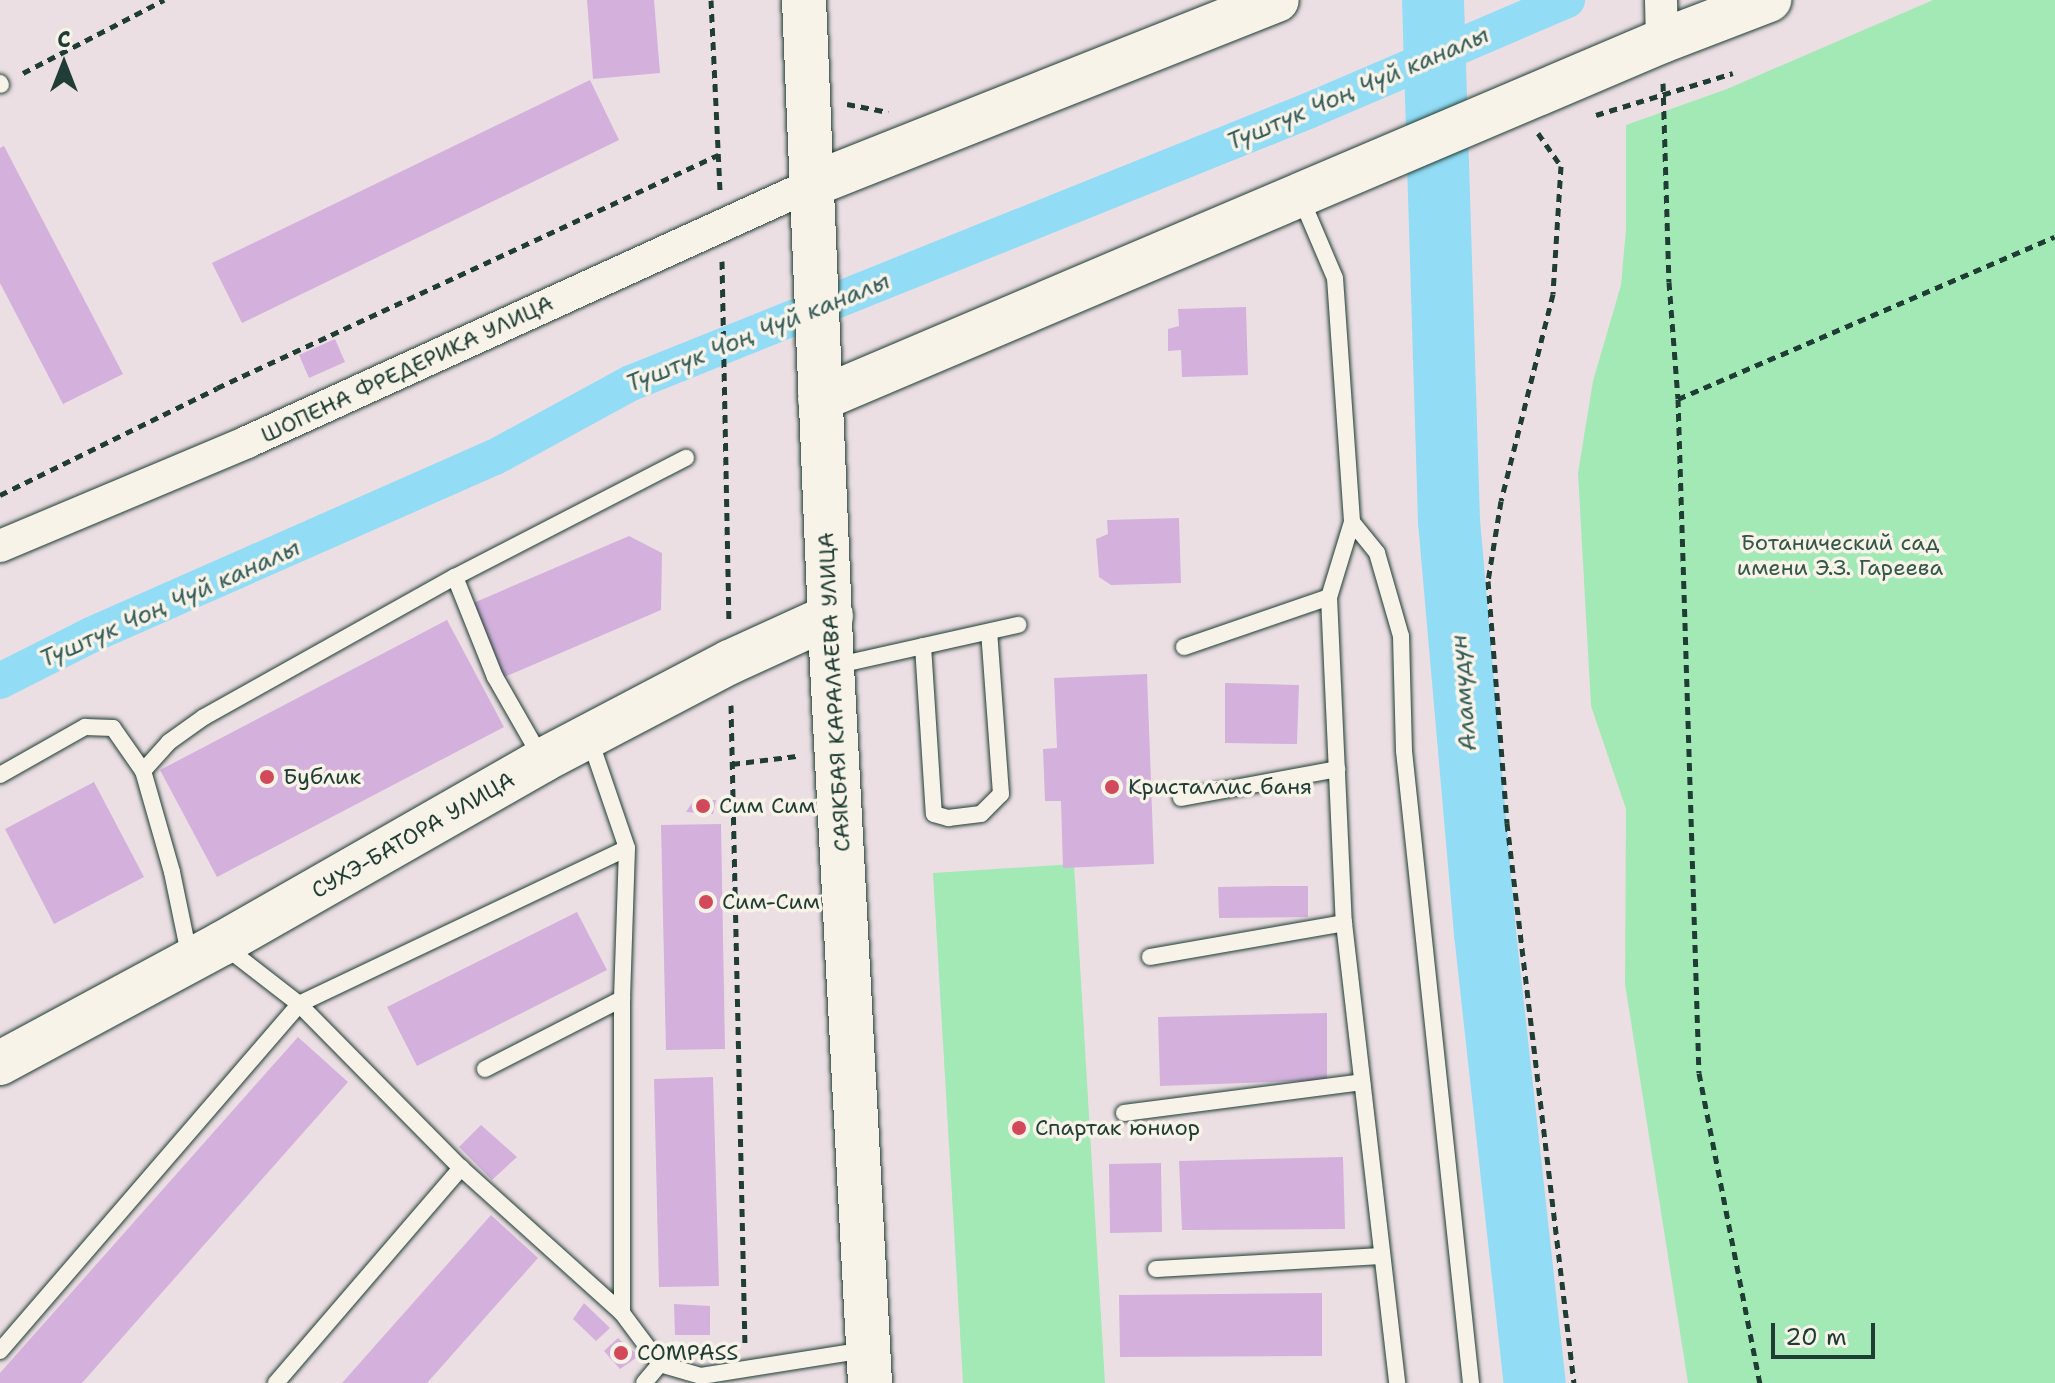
<!DOCTYPE html>
<meta charset="utf-8">
<style>
body{margin:0}
#map{position:relative;width:2055px;height:1383px;overflow:hidden;background:#ecdfe4;font-family:"Shantell Sans",sans-serif}
div>[style]{position:absolute}
.green>*{inset:0;background:#a3e9b6}
.canal>*{height:36px;margin:-18px;padding:0 18px;transform-origin:18px;border-radius:18px;background:#93dcf5}
.river>*{height:62px;margin:-31px;padding:0 31px;transform-origin:31px;border-radius:31px;background:#93dcf5}
.building>*{inset:0;background:#d3b1dc}
.path>*{height:5px;margin-top:-2.5px;transform-origin:0;background:repeating-linear-gradient(90deg,#1f3d34 0 8px,transparent 0 14px)}
.roads{filter:drop-shadow(0 0 2px #1f3d34) drop-shadow(0 0 2px #1f3d34)}
.lane>*{height:16px;margin:-8px;padding:0 8px;transform-origin:8px;border-radius:8px;background:#f7f3e8}
.street>*{height:32px;margin:-16px;padding:0 16px;transform-origin:16px;border-radius:16px;background:#f7f3e8}
.secondary>*{height:44px;margin:-22px;padding:0 22px;transform-origin:22px;border-radius:22px;background:#f7f3e8}
.dots>*{width:22px;height:22px;translate:-50% -50%;box-sizing:border-box;border:4px solid #f7f3e8;border-radius:50%}
span{translate:-50% -50%;white-space:nowrap;text-align:center;line-height:1.15;-webkit-text-stroke:7px #f7f3e8;paint-order:stroke}
.street-label{font-size:22px;color:#1f3d34}
.park-label{font-size:22px;color:#335748}
.poi-label{font-size:22px;color:#1f3d34}
.left{translate:0 -50%;text-align:left}
.water-label{font-size:24px;color:#365d5b;font-style:italic}
.north{position:absolute;left:24px;top:24px;width:80px;height:80px;-webkit-text-stroke:6px #f7f3e8;paint-order:stroke;rotate:0deg;font-size:22px;font-weight:700;line-height:32px;text-align:center;color:#1f3d34}
.north::after{content:'';display:block;margin:auto;width:28px;height:36px;background:#1f3d34;clip-path:polygon(50% 0,100% 100%,50% 72%,0 100%)}
.scale{position:absolute;left:1771px;top:1323px;width:104px;height:36px;box-sizing:border-box;border:4px solid #1f3d34;border-top:0;padding-left:10px;font-size:24px;line-height:28px;white-space:nowrap;color:#1f3d34;-webkit-text-stroke:6px #f7f3e8;paint-order:stroke}
</style>
<div id="map">
<div class="green">
<i style="clip-path:polygon(1933px 0,2055px 0,2055px 1383px,1688px 1383px,1625px 984px,1626px 809px,1591px 706px,1578px 473px,1593px 381px,1621px 285px,1626px 229px,1626px 125px,1727px 89px)"></i>
<i style="clip-path:polygon(1074px 864px,1105px 1383px,963px 1383px,933px 873px)"></i>
</div>
<div class="canal">
<i style="left:0;top:681px;width:102px;rotate:-26.8deg"></i>
<i style="left:91px;top:635px;width:441px;rotate:-23.8deg"></i>
<i style="left:495px;top:457px;width:155px;rotate:-28.6deg"></i>
<i style="left:631px;top:383px;width:730px;rotate:-21.89deg"></i>
<i style="left:1308px;top:111px;width:282px;rotate:-23.2deg"></i>
</div>
<div class="river">
<i style="left:1433px;top:0;width:521px;rotate:88.24deg"></i>
<i style="left:1449px;top:521px;width:414px;rotate:85deg"></i>
<i style="left:1485px;top:933px;width:453px;rotate:83.7deg"></i>
</div>
<div class="building">
<i style="clip-path:polygon(587px 0,654px 0,660px 73px,593px 79px)"></i>
<i style="clip-path:polygon(590px 80px,619px 140px,242px 323px,212px 263px)"></i>
<i style="clip-path:polygon(4px 146px,123px 374px,63px 404px,0 283px,0 148px)"></i>
<i style="clip-path:polygon(1246px 307px,1248px 375px,1182px 377px,1181px 350px,1168px 351px,1168px 329px,1179px 326px,1178px 309px)"></i>
<i style="clip-path:polygon(335px 339px,345px 362px,309px 378px,299px 355px)"></i>
<i style="clip-path:polygon(1179px 518px,1181px 583px,1111px 585px,1099px 577px,1096px 539px,1108px 534px,1107px 520px)"></i>
<i style="clip-path:polygon(629px 536px,662px 553px,661px 610px,502px 678px,471px 604px)"></i>
<i style="clip-path:polygon(447px 620px,504px 727px,217px 877px,160px 770px)"></i>
<i style="clip-path:polygon(1147px 674px,1154px 864px,1063px 868px,1061px 801px,1045px 801px,1043px 749px,1057px 748px,1054px 678px)"></i>
<i style="clip-path:polygon(1225px 683px,1299px 685px,1297px 744px,1225px 743px)"></i>
<i style="clip-path:polygon(94px 782px,144px 877px,54px 924px,5px 829px)"></i>
<i style="clip-path:polygon(694px 800px,716px 800px,713px 814px,686px 812px)"></i>
<i style="clip-path:polygon(721px 824px,725px 1049px,666px 1050px,661px 825px)"></i>
<i style="clip-path:polygon(1273px 886px,1308px 886px,1308px 917px,1219px 918px,1218px 887px)"></i>
<i style="clip-path:polygon(577px 912px,607px 970px,417px 1066px,387px 1007px)"></i>
<i style="clip-path:polygon(1327px 1013px,1327px 1080px,1160px 1086px,1158px 1017px)"></i>
<i style="clip-path:polygon(298px 1037px,348px 1082px,82px 1383px,0 1383px,0 1373px)"></i>
<i style="clip-path:polygon(713px 1077px,719px 1286px,659px 1287px,654px 1079px)"></i>
<i style="clip-path:polygon(481px 1125px,517px 1157px,492px 1180px,459px 1147px)"></i>
<i style="clip-path:polygon(1343px 1157px,1345px 1229px,1182px 1230px,1179px 1161px)"></i>
<i style="clip-path:polygon(1161px 1163px,1162px 1232px,1110px 1233px,1109px 1164px)"></i>
<i style="clip-path:polygon(491px 1215px,538px 1258px,427px 1383px,342px 1383px)"></i>
<i style="clip-path:polygon(1322px 1293px,1322px 1356px,1120px 1357px,1119px 1295px)"></i>
<i style="clip-path:polygon(584px 1303px,610px 1328px,596px 1341px,573px 1319px)"></i>
<i style="clip-path:polygon(674px 1304px,710px 1306px,710px 1335px,675px 1335px)"></i>
<i style="clip-path:polygon(618px 1338px,639px 1356px,620px 1369px,604px 1351px)"></i>
</div>
<div class="path">
<i style="left:711px;top:0;width:191px;rotate:87.3deg"></i>
<i style="left:23px;top:73px;width:159px;rotate:-27.4deg"></i>
<i style="left:1663px;top:83px;width:199px;rotate:88.3deg"></i>
<i style="left:1669px;top:282px;width:117px;rotate:85.6deg"></i>
<i style="left:1678px;top:399px;width:674px;rotate:88.22deg"></i>
<i style="left:1699px;top:1073px;width:316px;rotate:78.9deg"></i>
<i style="left:847px;top:104px;width:42px;rotate:11deg"></i>
<i style="left:1596px;top:115px;width:143px;rotate:-17deg"></i>
<i style="left:1538px;top:133px;width:40px;rotate:55.1deg"></i>
<i style="left:1561px;top:166px;width:128px;rotate:93.6deg"></i>
<i style="left:1553px;top:294px;width:213px;rotate:104.1deg"></i>
<i style="left:1501px;top:501px;width:81px;rotate:99.2deg"></i>
<i style="left:1488px;top:581px;width:243px;rotate:85.5deg"></i>
<i style="left:1507px;top:823px;width:564px;rotate:83.18deg"></i>
<i style="left:722px;top:261px;width:358px;rotate:88.9deg"></i>
<i style="left:1678px;top:399px;width:410px;rotate:-23.3deg"></i>
<i style="left:0;top:495px;width:242px;rotate:-26.2deg"></i>
<i style="left:217px;top:388px;width:553px;rotate:-24.94deg"></i>
<i style="left:731px;top:705px;width:641px;rotate:88.75deg"></i>
<i style="left:732px;top:764px;width:65px;rotate:-7deg"></i>
</div>
<div class="roads">
<div class="lane">
<i style="left:0;top:83px;width:2px;rotate:63deg"></i>
<i style="left:1300px;top:196px;width:89px;rotate:66.9deg"></i>
<i style="left:1335px;top:278px;width:245px;rotate:86deg"></i>
<i style="left:1352px;top:522px;width:78px;rotate:107deg"></i>
<i style="left:1329px;top:597px;width:326px;rotate:87.4deg"></i>
<i style="left:1344px;top:923px;width:463px;rotate:83.4deg"></i>
<i style="left:1352px;top:522px;width:40px;rotate:51deg"></i>
<i style="left:1377px;top:553px;width:86px;rotate:73.9deg"></i>
<i style="left:1401px;top:636px;width:115px;rotate:88.5deg"></i>
<i style="left:1404px;top:751px;width:636px;rotate:83.95deg"></i>
<i style="left:923px;top:646px;width:168px;rotate:86.3deg"></i>
<i style="left:934px;top:814px;width:15px;rotate:16deg"></i>
<i style="left:948px;top:818px;width:33px;rotate:-7deg"></i>
<i style="left:981px;top:814px;width:28px;rotate:-45deg"></i>
<i style="left:1001px;top:794px;width:162px;rotate:-94.2deg"></i>
<i style="left:1184px;top:647px;width:153px;rotate:-19deg"></i>
<i style="left:834px;top:666px;width:189px;rotate:-12.6deg"></i>
<i style="left:589px;top:737px;width:117px;rotate:71.1deg"></i>
<i style="left:627px;top:848px;width:151px;rotate:91.9deg"></i>
<i style="left:622px;top:999px;width:314px;rotate:90deg"></i>
<i style="left:542px;top:759px;width:95px;rotate:-119.8deg"></i>
<i style="left:495px;top:677px;width:108px;rotate:-111.8deg"></i>
<i style="left:455px;top:577px;width:260px;rotate:-27.3deg"></i>
<i style="left:0;top:775px;width:98px;rotate:-29.5deg"></i>
<i style="left:85px;top:727px;width:28px;rotate:2deg"></i>
<i style="left:113px;top:728px;width:52px;rotate:55.1deg"></i>
<i style="left:1181px;top:798px;width:159px;rotate:-10.5deg"></i>
<i style="left:223px;top:945px;width:96px;rotate:37.8deg"></i>
<i style="left:299px;top:1004px;width:231px;rotate:45.4deg"></i>
<i style="left:461px;top:1168px;width:217px;rotate:42deg"></i>
<i style="left:622px;top:1313px;width:64px;rotate:53.3deg"></i>
<i style="left:660px;top:1364px;width:43px;rotate:16.3deg"></i>
<i style="left:701px;top:1376px;width:167px;rotate:-9deg"></i>
<i style="left:1150px;top:957px;width:197px;rotate:-9.9deg"></i>
<i style="left:190px;top:959px;width:89px;rotate:-101.7deg"></i>
<i style="left:172px;top:872px;width:105px;rotate:-106deg"></i>
<i style="left:143px;top:771px;width:39px;rotate:-48deg"></i>
<i style="left:169px;top:742px;width:43px;rotate:-35.5deg"></i>
<i style="left:204px;top:717px;width:287px;rotate:-29.2deg"></i>
<i style="left:485px;top:1069px;width:154px;rotate:-27.1deg"></i>
<i style="left:1124px;top:1113px;width:240px;rotate:-7.4deg"></i>
<i style="left:1156px;top:1269px;width:226px;rotate:-3.3deg"></i>
<i style="left:0;top:1351px;width:458px;rotate:-49.2deg"></i>
<i style="left:299px;top:1004px;width:363px;rotate:-25.4deg"></i>
<i style="left:276px;top:1383px;width:284px;rotate:-49.3deg"></i>
<i style="left:644px;top:1383px;width:25px;rotate:-50deg"></i>
</div>
<div class="street">
<i style="left:1661px;top:0;width:41px;rotate:88.6deg"></i>
<i style="left:0;top:546px;width:268px;rotate:-22.8deg"></i>
<i style="left:247px;top:442px;width:620px;rotate:-24.5deg"></i>
</div>
<div class="secondary">
<i style="left:804px;top:0;width:668px;rotate:87.6deg"></i>
<i style="left:832px;top:667px;width:717px;rotate:86.96deg"></i>
<i style="left:811px;top:185px;width:501px;rotate:-21.65deg"></i>
<i style="left:820px;top:399px;width:915px;rotate:-23.03deg"></i>
<i style="left:1662px;top:41px;width:115px;rotate:-21deg"></i>
<i style="left:0;top:1063px;width:251px;rotate:-28.3deg"></i>
<i style="left:221px;top:944px;width:371px;rotate:-29.7deg"></i>
<i style="left:543px;top:760px;width:211px;rotate:-27.7deg"></i>
<i style="left:730px;top:662px;width:111px;rotate:-24.5deg"></i>
</div>
</div>
<div class="dots">
<i style="left:267px;top:777px;background:#d1495b"></i>
<i style="left:1112px;top:787px;background:#d1495b"></i>
<i style="left:703px;top:806px;background:#d1495b"></i>
<i style="left:706px;top:902px;background:#d1495b"></i>
<i style="left:1019px;top:1128px;background:#d1495b"></i>
<i style="left:621px;top:1353px;background:#d1495b"></i>
</div>
<div class="street-label">
<span style="left:407px;top:369px;rotate:-25deg">ШОПЕНА ФРЕДЕРИКА УЛИЦА</span>
<span style="left:834px;top:692px;rotate:-93deg">САЯКБАЯ КАРАЛАЕВА УЛИЦА</span>
<span style="left:413px;top:835px;rotate:-30deg">СУХЭ-БАТОРА УЛИЦА</span>
</div>
<div class="park-label">
<span style="left:1840px;top:555px">Ботанический сад<br>имени Э.З. Гареева</span>
</div>
<div class="poi-label">
<span class="left" style="left:283px;top:777px">Бублик</span>
<span class="left" style="left:1128px;top:787px">Кристаллис баня</span>
<span class="left" style="left:719px;top:806px">Сим Сим</span>
<span class="left" style="left:722px;top:902px">Сим-Сим</span>
<span class="left" style="left:1035px;top:1128px">Спартак юниор</span>
<span class="left" style="left:637px;top:1353px">COMPASS</span>
</div>
<div class="water-label">
<span style="left:1358px;top:89px;rotate:-23deg">Түштүк Чоң Чүй каналы</span>
<span style="left:758px;top:333px;rotate:-22deg">Түштүк Чоң Чүй каналы</span>
<span style="left:170px;top:604px;rotate:-24deg">Түштүк Чоң Чүй каналы</span>
<span style="left:1464px;top:693px;rotate:-95deg">Аламүдүн</span>
</div>
<div class="north">С</div>
<div class="scale">20 m</div>
</div>
